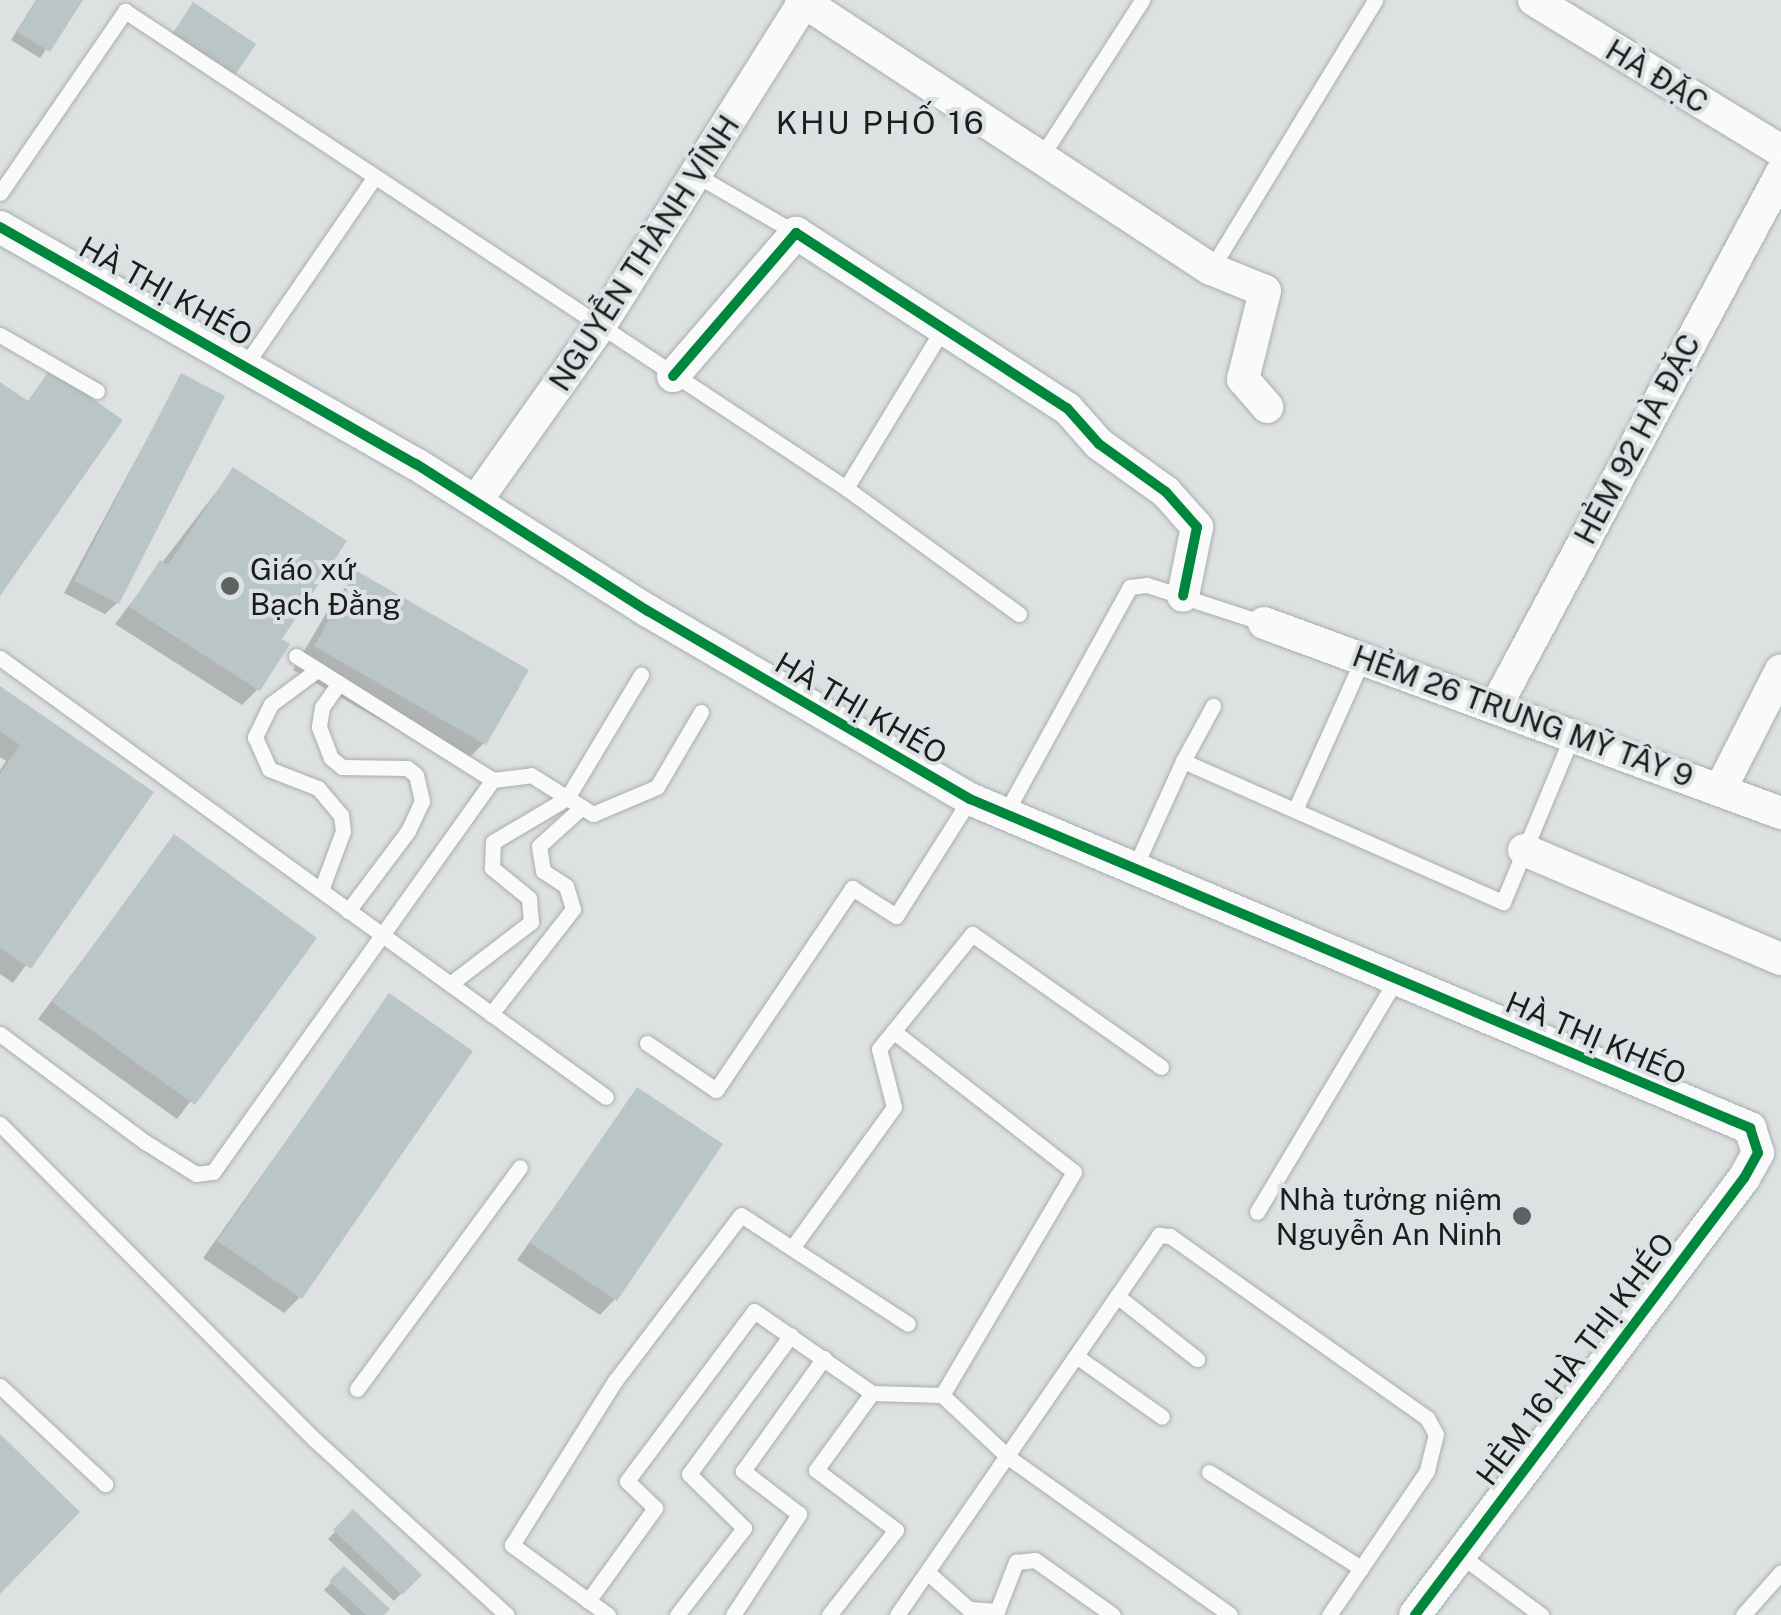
<!DOCTYPE html>
<meta charset="utf-8">
<style>
body{margin:0}
#map{position:relative;width:1781px;height:1615px;overflow:hidden;background:#dde1e2;font-family:"Public Sans",sans-serif}
div>[style]{position:absolute}
.shadow>*{inset:0;background:#0003}
.building>*{inset:0;background:#bac6c5}
.roads{filter:drop-shadow(0 0 2px #aaadae) drop-shadow(0 0 2px #aaadae)}
.service>*{height:15px;margin:-7.5px;padding:0 7.5px;transform-origin:7.5px;border-radius:7.5px;background:#fafafb}
.minor>*{height:32px;margin:-16px;padding:0 16px;transform-origin:16px;border-radius:16px;background:#fafafb}
.cycleway>*{height:10px;margin:-5px;padding:0 5px;transform-origin:5px;border-radius:5px;background:#00873e}
.dots>*{width:28px;height:28px;translate:-50% -50%;box-sizing:border-box;border:5px solid #dce2e3;border-radius:50%}
span{translate:-50% -50%;white-space:nowrap;text-align:center;line-height:1.15;-webkit-text-stroke:8px #dce2e3;paint-order:stroke}
.street-label{font-size:30px;color:#1b1d1d}
.poi-label{font-size:30px;color:#1b1d1d}
.left{translate:0 -50%;text-align:left}
.right{translate:-100% -50%;text-align:right}
.neighbourhood-label{font-size:32px;color:#1b1d1d;letter-spacing:2.5px}
</style>
<div id="map">
<div class="shadow">
<i style="clip-path:polygon(36px 0,80px 0,40px 58px,11px 40px)"></i>
<i style="clip-path:polygon(181px 376px,117px 603px,105px 614px,64px 593px)"></i>
<i style="clip-path:polygon(233px 470px,279px 640px,258px 689px,242px 705px,115px 624px)"></i>
<i style="clip-path:polygon(358px 575px,484px 743px,461px 766px,293px 670px,335px 598px)"></i>
<i style="clip-path:polygon(0 689px,151px 793px,13px 983px,0 974px,0 770px,6px 761px,0 757px)"></i>
<i style="clip-path:polygon(174px 838px,314px 939px,177px 1119px,38px 1019px)"></i>
<i style="clip-path:polygon(389px 996px,300px 1297px,284px 1313px,203px 1258px)"></i>
<i style="clip-path:polygon(637px 1090px,615px 1299px,600px 1315px,517px 1260px)"></i>
<i style="clip-path:polygon(353px 1513px,418px 1575px,394px 1601px,328px 1539px)"></i>
<i style="clip-path:polygon(344px 1570px,381px 1615px,351px 1615px,324px 1590px)"></i>
</div>
<div class="building">
<i style="clip-path:polygon(37px 0,83px 0,50px 52px,17px 32px)"></i>
<i style="clip-path:polygon(193px 2px,256px 44px,235px 75px,172px 34px)"></i>
<i style="clip-path:polygon(50px 369px,123px 420px,0 596px,0 382px,28px 401px)"></i>
<i style="clip-path:polygon(181px 373px,225px 396px,119px 604px,74px 581px)"></i>
<i style="clip-path:polygon(233px 467px,347px 541px,282px 639px,290px 644px,260px 691px,129px 607px,160px 560px,168px 565px)"></i>
<i style="clip-path:polygon(357px 571px,529px 670px,486px 745px,314px 646px)"></i>
<i style="clip-path:polygon(0 686px,154px 792px,31px 969px,0 948px,0 774px,20px 745px,0 731px)"></i>
<i style="clip-path:polygon(174px 834px,317px 938px,195px 1105px,52px 1002px)"></i>
<i style="clip-path:polygon(389px 993px,473px 1051px,302px 1299px,217px 1241px)"></i>
<i style="clip-path:polygon(637px 1087px,723px 1144px,617px 1301px,530px 1243px)"></i>
<i style="clip-path:polygon(0 1434px,80px 1512px,0 1594px)"></i>
<i style="clip-path:polygon(353px 1509px,422px 1575px,402px 1595px,333px 1530px)"></i>
<i style="clip-path:polygon(344px 1566px,390px 1609px,384px 1615px,366px 1615px,329px 1581px)"></i>
</div>
<div class="roads">
<div class="service">
<i style="left:1041px;top:157px;width:187px;rotate:-57.2deg"></i>
<i style="left:698px;top:176px;width:113px;rotate:30.2deg"></i>
<i style="left:0;top:193px;width:221px;rotate:-55.5deg"></i>
<i style="left:125px;top:11px;width:865px;rotate:33.49deg"></i>
<i style="left:846px;top:488px;width:214px;rotate:36.1deg"></i>
<i style="left:1211px;top:269px;width:315px;rotate:-58.6deg"></i>
<i style="left:0;top:335px;width:112px;rotate:30deg"></i>
<i style="left:246px;top:364px;width:224px;rotate:-55.5deg"></i>
<i style="left:846px;top:488px;width:191px;rotate:-58.7deg"></i>
<i style="left:296px;top:656px;width:233px;rotate:32.2deg"></i>
<i style="left:493px;top:780px;width:38px;rotate:-7deg"></i>
<i style="left:531px;top:775px;width:73px;rotate:32.2deg"></i>
<i style="left:593px;top:814px;width:69px;rotate:-22.9deg"></i>
<i style="left:657px;top:787px;width:87px;rotate:-59.6deg"></i>
<i style="left:0;top:658px;width:748px;rotate:35.92deg"></i>
<i style="left:317px;top:670px;width:57px;rotate:143.5deg"></i>
<i style="left:271px;top:704px;width:37px;rotate:116deg"></i>
<i style="left:255px;top:737px;width:35px;rotate:66deg"></i>
<i style="left:269px;top:769px;width:53px;rotate:21.2deg"></i>
<i style="left:318px;top:788px;width:35px;rotate:50deg"></i>
<i style="left:341px;top:815px;width:16px;rotate:83deg"></i>
<i style="left:343px;top:831px;width:63px;rotate:110.4deg"></i>
<i style="left:339px;top:683px;width:29px;rotate:125deg"></i>
<i style="left:322px;top:707px;width:20px;rotate:99deg"></i>
<i style="left:319px;top:727px;width:33px;rotate:69deg"></i>
<i style="left:331px;top:758px;width:14px;rotate:39deg"></i>
<i style="left:342px;top:767px;width:65px;rotate:0.9deg"></i>
<i style="left:407px;top:768px;width:11px;rotate:38deg"></i>
<i style="left:416px;top:775px;width:27px;rotate:77deg"></i>
<i style="left:422px;top:801px;width:33px;rotate:115deg"></i>
<i style="left:408px;top:831px;width:100px;rotate:126.9deg"></i>
<i style="left:1183px;top:761px;width:63px;rotate:-61.4deg"></i>
<i style="left:1296px;top:808px;width:164px;rotate:-65.9deg"></i>
<i style="left:1005px;top:814px;width:259px;rotate:-61.2deg"></i>
<i style="left:1130px;top:587px;width:17px;rotate:-7deg"></i>
<i style="left:1147px;top:585px;width:123px;rotate:18deg"></i>
<i style="left:1134px;top:869px;width:119px;rotate:-65.6deg"></i>
<i style="left:1183px;top:761px;width:350px;rotate:23.8deg"></i>
<i style="left:1503px;top:902px;width:182px;rotate:-67.4deg"></i>
<i style="left:450px;top:984px;width:102px;rotate:-37.4deg"></i>
<i style="left:531px;top:922px;width:24px;rotate:-95deg"></i>
<i style="left:529px;top:898px;width:48px;rotate:-141deg"></i>
<i style="left:492px;top:868px;width:26px;rotate:-88deg"></i>
<i style="left:493px;top:842px;width:86px;rotate:-30.7deg"></i>
<i style="left:567px;top:798px;width:144px;rotate:-59deg"></i>
<i style="left:491px;top:1014px;width:133px;rotate:-52deg"></i>
<i style="left:573px;top:909px;width:24px;rotate:-107deg"></i>
<i style="left:566px;top:886px;width:27px;rotate:-147deg"></i>
<i style="left:543px;top:871px;width:25px;rotate:-99deg"></i>
<i style="left:539px;top:846px;width:58px;rotate:-42.2deg"></i>
<i style="left:893px;top:1031px;width:229px;rotate:37.9deg"></i>
<i style="left:1074px;top:1172px;width:259px;rotate:120.6deg"></i>
<i style="left:0;top:1034px;width:181px;rotate:36.7deg"></i>
<i style="left:145px;top:1142px;width:60px;rotate:32.1deg"></i>
<i style="left:196px;top:1174px;width:17px;rotate:-7deg"></i>
<i style="left:213px;top:1172px;width:482px;rotate:-54.5deg"></i>
<i style="left:647px;top:1043px;width:83px;rotate:34.3deg"></i>
<i style="left:716px;top:1090px;width:244px;rotate:-56deg"></i>
<i style="left:852px;top:888px;width:52px;rotate:32.5deg"></i>
<i style="left:896px;top:916px;width:138px;rotate:-57.7deg"></i>
<i style="left:0;top:1124px;width:445px;rotate:45.1deg"></i>
<i style="left:314px;top:1439px;width:261px;rotate:42.4deg"></i>
<i style="left:1257px;top:1212px;width:269px;rotate:-59.1deg"></i>
<i style="left:792px;top:1248px;width:174px;rotate:-54.1deg"></i>
<i style="left:894px;top:1107px;width:60px;rotate:-104.5deg"></i>
<i style="left:879px;top:1049px;width:148px;rotate:-51deg"></i>
<i style="left:972px;top:934px;width:231px;rotate:35.1deg"></i>
<i style="left:1117px;top:1296px;width:102px;rotate:38.2deg"></i>
<i style="left:1076px;top:1356px;width:105px;rotate:35.3deg"></i>
<i style="left:0;top:1386px;width:144px;rotate:43deg"></i>
<i style="left:357px;top:1389px;width:275px;rotate:-53.7deg"></i>
<i style="left:1209px;top:1472px;width:180px;rotate:32.3deg"></i>
<i style="left:1460px;top:1555px;width:101px;rotate:36.5deg"></i>
<i style="left:927px;top:1572px;width:56px;rotate:41.4deg"></i>
<i style="left:969px;top:1609px;width:28px;rotate:4deg"></i>
<i style="left:997px;top:1611px;width:53px;rotate:-68.8deg"></i>
<i style="left:1016px;top:1562px;width:19px;rotate:-6deg"></i>
<i style="left:1035px;top:1560px;width:95px;rotate:35.2deg"></i>
<i style="left:588px;top:1601px;width:115px;rotate:-54.2deg"></i>
<i style="left:655px;top:1508px;width:39px;rotate:-136deg"></i>
<i style="left:627px;top:1481px;width:212px;rotate:-53.2deg"></i>
<i style="left:754px;top:1311px;width:144px;rotate:34.8deg"></i>
<i style="left:872px;top:1393px;width:70px;rotate:1.6deg"></i>
<i style="left:942px;top:1395px;width:91px;rotate:43.2deg"></i>
<i style="left:1008px;top:1457px;width:272px;rotate:35.4deg"></i>
<i style="left:608px;top:1615px;width:119px;rotate:-143.9deg"></i>
<i style="left:512px;top:1545px;width:194px;rotate:-57.9deg"></i>
<i style="left:615px;top:1381px;width:208px;rotate:-52.8deg"></i>
<i style="left:741px;top:1215px;width:199px;rotate:33.1deg"></i>
<i style="left:677px;top:1615px;width:110px;rotate:-52.4deg"></i>
<i style="left:744px;top:1528px;width:77px;rotate:-135.5deg"></i>
<i style="left:689px;top:1474px;width:172px;rotate:-53.7deg"></i>
<i style="left:733px;top:1615px;width:121px;rotate:-56.8deg"></i>
<i style="left:799px;top:1514px;width:71px;rotate:-142.5deg"></i>
<i style="left:743px;top:1471px;width:139px;rotate:-54.4deg"></i>
<i style="left:829px;top:1615px;width:108px;rotate:-51.8deg"></i>
<i style="left:896px;top:1530px;width:100px;rotate:-143.1deg"></i>
<i style="left:816px;top:1470px;width:95px;rotate:-54deg"></i>
<i style="left:897px;top:1615px;width:462px;rotate:-55.4deg"></i>
<i style="left:1159px;top:1235px;width:11px;rotate:5deg"></i>
<i style="left:1170px;top:1236px;width:315px;rotate:35.3deg"></i>
<i style="left:1427px;top:1418px;width:18px;rotate:61deg"></i>
<i style="left:1436px;top:1434px;width:38px;rotate:104deg"></i>
<i style="left:1427px;top:1471px;width:174px;rotate:124.2deg"></i>
<i style="left:1743px;top:1615px;width:57px;rotate:-48.5deg"></i>
</div>
<div class="minor">
<i style="left:801px;top:0;width:490px;rotate:33.3deg"></i>
<i style="left:1211px;top:269px;width:58px;rotate:22.2deg"></i>
<i style="left:1265px;top:291px;width:91px;rotate:104deg"></i>
<i style="left:1243px;top:379px;width:37px;rotate:49deg"></i>
<i style="left:1534px;top:0;width:289px;rotate:31.4deg"></i>
<i style="left:0;top:227px;width:479px;rotate:29.7deg"></i>
<i style="left:416px;top:464px;width:275px;rotate:32.4deg"></i>
<i style="left:648px;top:611px;width:373px;rotate:30.3deg"></i>
<i style="left:970px;top:799px;width:847px;rotate:22.87deg"></i>
<i style="left:1750px;top:1128px;width:26px;rotate:72deg"></i>
<i style="left:1758px;top:1153px;width:29px;rotate:119deg"></i>
<i style="left:1744px;top:1178px;width:547px;rotate:126.97deg"></i>
<i style="left:673px;top:376px;width:189px;rotate:-49.3deg"></i>
<i style="left:796px;top:233px;width:323px;rotate:32.9deg"></i>
<i style="left:1067px;top:408px;width:48px;rotate:48.4deg"></i>
<i style="left:1099px;top:444px;width:82px;rotate:35.6deg"></i>
<i style="left:1166px;top:492px;width:47px;rotate:48.5deg"></i>
<i style="left:1197px;top:527px;width:70px;rotate:101.5deg"></i>
<i style="left:476px;top:501px;width:211px;rotate:-54.7deg"></i>
<i style="left:598px;top:329px;width:389px;rotate:-57.8deg"></i>
<i style="left:1264px;top:623px;width:551px;rotate:20.18deg"></i>
<i style="left:1496px;top:706px;width:604px;rotate:-61.82deg"></i>
<i style="left:1721px;top:788px;width:132px;rotate:-63deg"></i>
<i style="left:1524px;top:850px;width:279px;rotate:23deg"></i>
</div>
</div>
<div class="cycleway">
<i style="left:0;top:227px;width:479px;rotate:29.7deg"></i>
<i style="left:416px;top:464px;width:275px;rotate:32.4deg"></i>
<i style="left:648px;top:611px;width:373px;rotate:30.3deg"></i>
<i style="left:970px;top:799px;width:847px;rotate:22.87deg"></i>
<i style="left:1750px;top:1128px;width:26px;rotate:72deg"></i>
<i style="left:1758px;top:1153px;width:29px;rotate:119deg"></i>
<i style="left:1744px;top:1178px;width:547px;rotate:126.97deg"></i>
<i style="left:673px;top:376px;width:189px;rotate:-49.3deg"></i>
<i style="left:796px;top:233px;width:323px;rotate:32.9deg"></i>
<i style="left:1067px;top:408px;width:48px;rotate:48.4deg"></i>
<i style="left:1099px;top:444px;width:82px;rotate:35.6deg"></i>
<i style="left:1166px;top:492px;width:47px;rotate:48.5deg"></i>
<i style="left:1197px;top:527px;width:70px;rotate:101.5deg"></i>
</div>
<div class="dots">
<i style="left:230px;top:586px;background:#5f6262"></i>
<i style="left:1522px;top:1216px;background:#5f6262"></i>
</div>
<div class="street-label">
<span style="left:1657px;top:76px;rotate:31deg">HÀ ĐẶC</span>
<span style="left:644px;top:253px;rotate:-57deg">NGUYỄN THÀNH VĨNH</span>
<span style="left:166px;top:291px;rotate:29deg">HÀ THỊ KHÉO</span>
<span style="left:1637px;top:439px;rotate:-62deg">HẺM 92 HÀ ĐẶC</span>
<span style="left:861px;top:708px;rotate:30deg">HÀ THỊ KHÉO</span>
<span style="left:1523px;top:716px;rotate:20deg">HẺM 26 TRUNG MỸ TÂY 9</span>
<span style="left:1596px;top:1038px;rotate:23deg">HÀ THỊ KHÉO</span>
<span style="left:1575px;top:1359px;rotate:-53deg">HẺM 16 HÀ THỊ KHÉO</span>
</div>
<div class="poi-label">
<span class="left" style="left:250px;top:586px">Giáo xứ<br>Bạch Đằng</span>
<span class="right" style="left:1502px;top:1216px">Nhà tưởng niệm<br>Nguyễn An Ninh</span>
</div>
<div class="neighbourhood-label">
<span style="left:881px;top:123px">KHU PHỐ 16</span>
</div>
</div>
